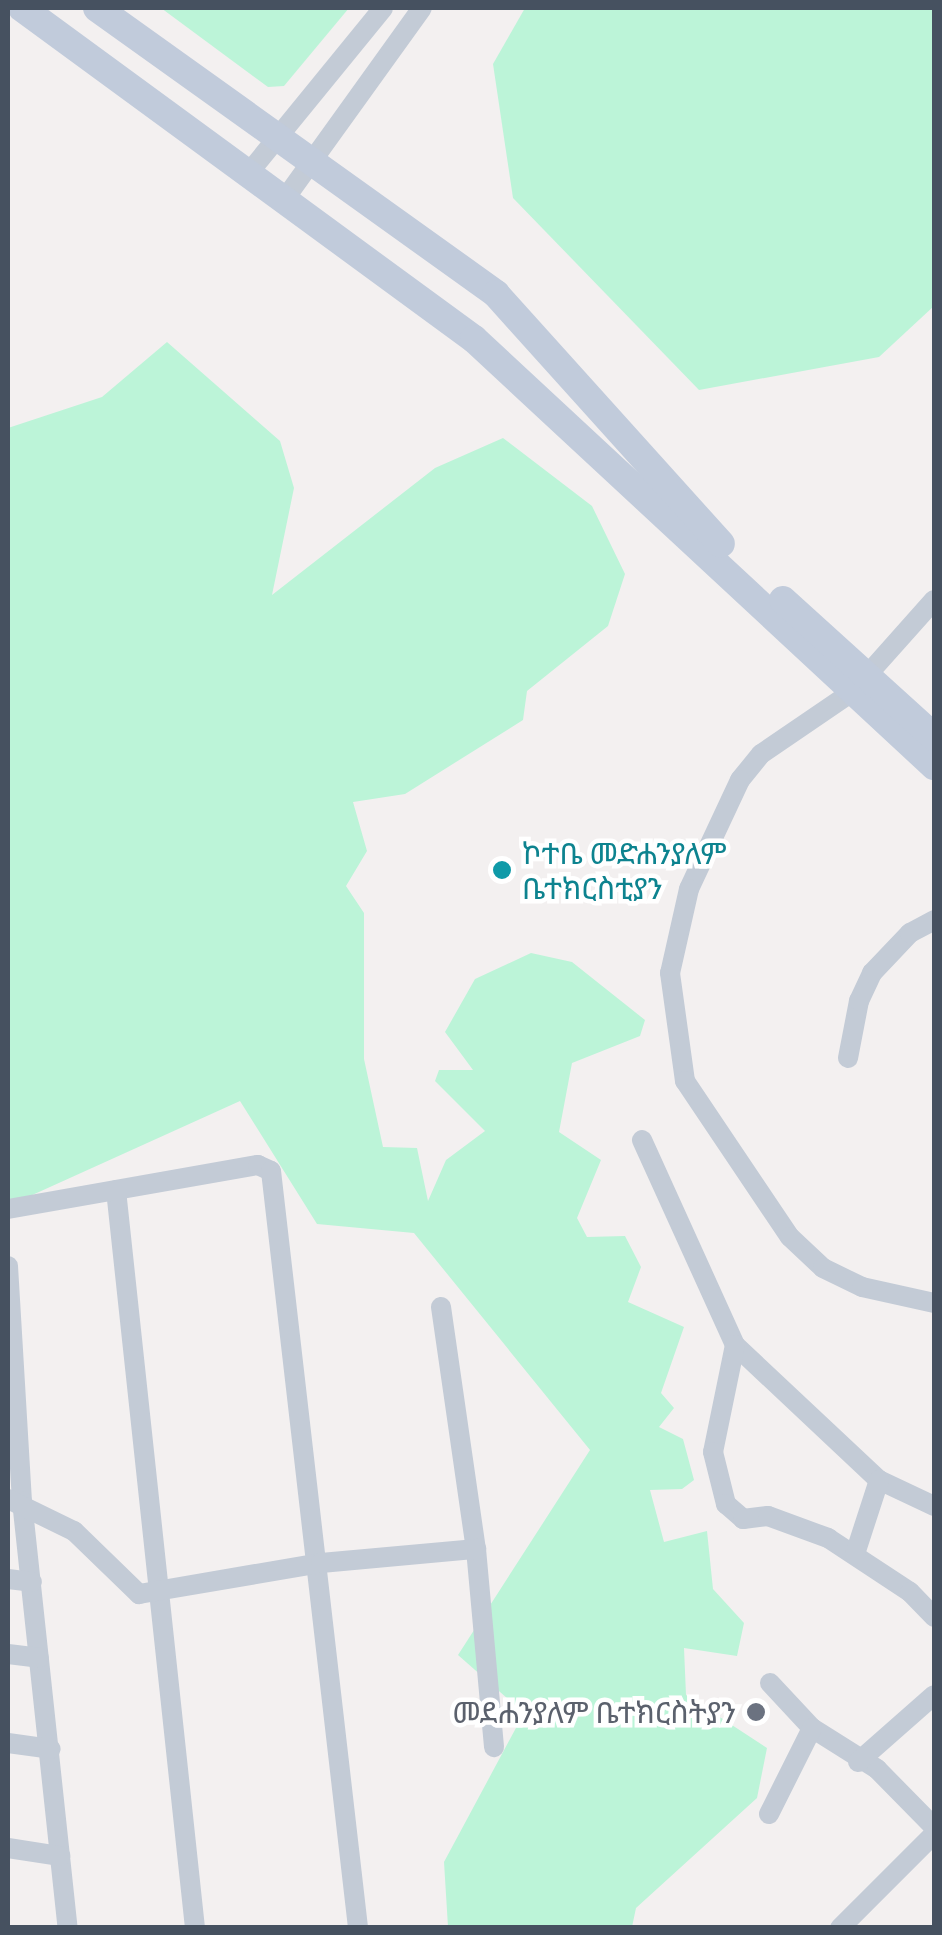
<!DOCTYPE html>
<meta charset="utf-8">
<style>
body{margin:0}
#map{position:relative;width:942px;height:1935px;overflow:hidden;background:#f3f0f0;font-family:"Archivo Narrow","Noto Sans Ethiopic",sans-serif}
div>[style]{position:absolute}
.green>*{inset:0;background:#bcf4d8}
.street>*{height:20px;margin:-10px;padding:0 10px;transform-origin:10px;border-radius:10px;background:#c3cbd6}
.secondary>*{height:28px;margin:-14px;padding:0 14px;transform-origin:14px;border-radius:14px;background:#c1cbdb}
.dots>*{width:28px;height:28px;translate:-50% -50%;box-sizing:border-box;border:5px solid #fff;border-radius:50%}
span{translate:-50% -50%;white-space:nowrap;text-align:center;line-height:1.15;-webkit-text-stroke:9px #fff;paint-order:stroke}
.culture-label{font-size:30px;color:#0d838f}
.left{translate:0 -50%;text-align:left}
.worship-label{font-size:30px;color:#5b616d}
.right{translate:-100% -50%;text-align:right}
.frame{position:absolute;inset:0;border:10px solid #465160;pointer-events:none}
</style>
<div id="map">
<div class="green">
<i style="clip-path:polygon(161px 8px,349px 8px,284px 86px,268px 87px)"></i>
<i style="clip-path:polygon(525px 8px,934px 8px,934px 306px,879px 357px,699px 390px,513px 198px,493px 64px)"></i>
<i style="clip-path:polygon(167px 342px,280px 441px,294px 488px,272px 595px,435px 468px,503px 438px,592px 506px,625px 574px,608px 626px,527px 691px,523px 720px,405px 794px,353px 802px,367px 851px,346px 886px,364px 913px,364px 1059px,383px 1147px,417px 1148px,428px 1201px,446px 1160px,485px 1131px,435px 1081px,439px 1070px,473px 1070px,445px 1032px,475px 979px,531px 953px,572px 962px,645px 1020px,640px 1036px,572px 1063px,559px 1132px,601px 1160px,577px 1218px,587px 1237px,625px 1236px,641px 1267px,628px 1302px,684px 1327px,661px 1393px,674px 1408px,659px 1427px,683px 1439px,694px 1480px,682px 1489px,650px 1490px,664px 1542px,707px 1531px,713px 1589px,744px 1623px,737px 1656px,684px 1648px,686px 1695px,767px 1748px,757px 1798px,636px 1908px,632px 1927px,448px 1927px,444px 1862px,524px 1713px,458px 1655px,590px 1450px,414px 1233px,317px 1224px,240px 1101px,8px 1206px,8px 428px,102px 397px)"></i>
</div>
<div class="street">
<i style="left:247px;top:175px;width:215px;rotate:-50.8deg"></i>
<i style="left:284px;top:200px;width:236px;rotate:-54.3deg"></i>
<i style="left:934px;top:600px;width:123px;rotate:131.7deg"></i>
<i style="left:852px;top:692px;width:110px;rotate:145.7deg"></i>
<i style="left:761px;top:754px;width:33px;rotate:129deg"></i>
<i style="left:740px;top:780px;width:120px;rotate:115.1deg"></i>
<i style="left:689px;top:889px;width:86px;rotate:102.7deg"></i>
<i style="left:670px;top:973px;width:109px;rotate:82.1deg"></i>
<i style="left:685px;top:1081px;width:188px;rotate:56.1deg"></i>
<i style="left:790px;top:1237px;width:45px;rotate:43.2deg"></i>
<i style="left:823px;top:1268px;width:43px;rotate:26deg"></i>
<i style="left:862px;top:1287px;width:74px;rotate:12.5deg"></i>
<i style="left:848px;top:1058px;width:58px;rotate:-79.1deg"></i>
<i style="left:859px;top:1001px;width:31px;rotate:-65deg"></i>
<i style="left:872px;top:973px;width:55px;rotate:-46.5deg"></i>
<i style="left:910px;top:933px;width:27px;rotate:-28deg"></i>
<i style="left:642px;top:1140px;width:225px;rotate:65.6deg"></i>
<i style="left:735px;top:1345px;width:197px;rotate:43.2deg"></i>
<i style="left:879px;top:1480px;width:61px;rotate:25.3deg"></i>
<i style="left:116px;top:1190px;width:742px;rotate:83.89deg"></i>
<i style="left:8px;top:1209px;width:254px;rotate:-10deg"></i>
<i style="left:258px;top:1165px;width:14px;rotate:25deg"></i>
<i style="left:271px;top:1171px;width:762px;rotate:83.44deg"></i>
<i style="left:8px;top:1266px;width:235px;rotate:86.6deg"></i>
<i style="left:22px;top:1501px;width:429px;rotate:83.9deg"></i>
<i style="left:441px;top:1307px;width:245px;rotate:81.8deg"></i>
<i style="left:476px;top:1549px;width:199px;rotate:84.8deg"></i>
<i style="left:735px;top:1345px;width:109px;rotate:101.6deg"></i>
<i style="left:713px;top:1452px;width:54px;rotate:76deg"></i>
<i style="left:726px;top:1504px;width:23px;rotate:41deg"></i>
<i style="left:743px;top:1519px;width:25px;rotate:-7deg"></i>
<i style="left:768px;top:1516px;width:64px;rotate:20.1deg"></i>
<i style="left:828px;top:1538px;width:98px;rotate:33.4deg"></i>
<i style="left:910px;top:1592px;width:35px;rotate:46deg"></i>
<i style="left:8px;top:1499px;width:73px;rotate:25.9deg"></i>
<i style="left:74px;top:1531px;width:91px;rotate:44.1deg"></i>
<i style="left:139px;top:1594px;width:185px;rotate:-9.7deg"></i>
<i style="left:321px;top:1563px;width:156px;rotate:-5.2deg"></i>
<i style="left:855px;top:1554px;width:78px;rotate:-72deg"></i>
<i style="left:8px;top:1579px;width:24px;rotate:7deg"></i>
<i style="left:8px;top:1654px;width:31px;rotate:7deg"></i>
<i style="left:770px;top:1683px;width:62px;rotate:47deg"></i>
<i style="left:812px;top:1728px;width:77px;rotate:32.2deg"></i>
<i style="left:877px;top:1769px;width:81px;rotate:45.5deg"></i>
<i style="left:8px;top:1743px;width:43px;rotate:7.9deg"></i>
<i style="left:858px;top:1762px;width:101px;rotate:-41.4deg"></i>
<i style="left:769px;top:1814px;width:96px;rotate:-63.4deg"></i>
<i style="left:8px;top:1848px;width:53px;rotate:8.7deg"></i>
<i style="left:840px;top:1928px;width:133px;rotate:-45deg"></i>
</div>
<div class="secondary">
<i style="left:22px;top:8px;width:560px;rotate:36.22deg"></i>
<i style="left:474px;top:339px;width:628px;rotate:42.87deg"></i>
<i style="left:97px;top:8px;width:491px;rotate:35.6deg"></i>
<i style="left:496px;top:294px;width:336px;rotate:48deg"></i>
<i style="left:783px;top:600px;width:204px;rotate:42.2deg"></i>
</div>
<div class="dots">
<i style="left:502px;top:870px;background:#0f9aa8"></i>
<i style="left:756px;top:1712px;background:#6b7280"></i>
</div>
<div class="culture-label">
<span class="left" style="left:522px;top:870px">ኮተቤ መድሐንያለም<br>ቤተክርስቲያን</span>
</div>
<div class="worship-label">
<span class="right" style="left:736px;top:1712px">መደሐንያለም ቤተክርስትያን</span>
</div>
<div class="frame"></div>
</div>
